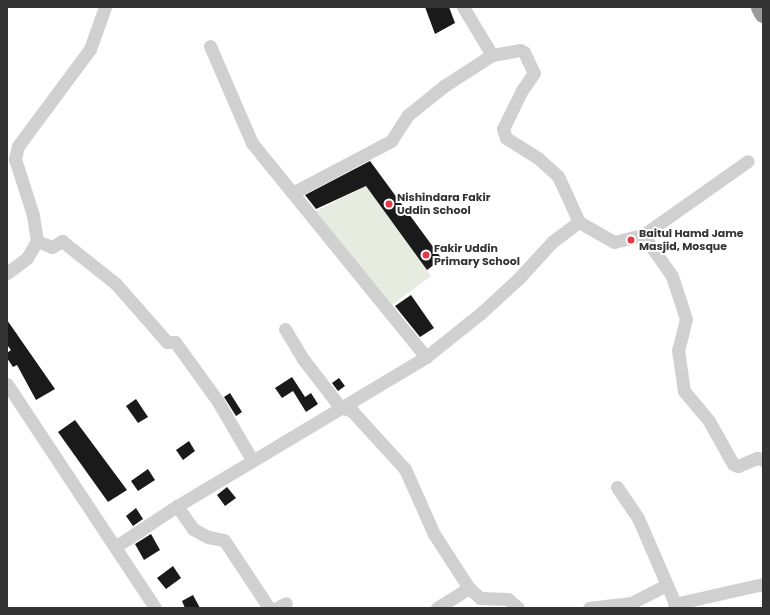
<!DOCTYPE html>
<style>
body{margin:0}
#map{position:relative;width:770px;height:615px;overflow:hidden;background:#fff;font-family:Poppins,sans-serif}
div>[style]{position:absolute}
.green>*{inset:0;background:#e6ecdf}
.building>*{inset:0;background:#1a1a1a}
.minor>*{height:13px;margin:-6.5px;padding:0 6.5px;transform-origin:6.5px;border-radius:6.5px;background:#d0d0d0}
.highway>*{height:19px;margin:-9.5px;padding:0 9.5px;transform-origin:9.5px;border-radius:9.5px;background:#9a9a9a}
.dots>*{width:11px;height:11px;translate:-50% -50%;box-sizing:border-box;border:2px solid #fff;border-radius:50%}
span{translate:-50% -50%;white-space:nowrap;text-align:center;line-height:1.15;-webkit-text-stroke:4px #fff;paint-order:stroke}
.poi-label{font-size:11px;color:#333;font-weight:700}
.left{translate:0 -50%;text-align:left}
.frame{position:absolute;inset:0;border:8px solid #333;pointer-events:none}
</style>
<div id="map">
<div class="green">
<i style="clip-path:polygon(366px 186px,431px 276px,388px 308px,312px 213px)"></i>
</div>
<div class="building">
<i style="clip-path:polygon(425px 7px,449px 7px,455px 23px,435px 34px)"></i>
<i style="clip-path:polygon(370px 161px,442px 259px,427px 270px,366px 186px,316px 209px,305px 195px)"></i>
<i style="clip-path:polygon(411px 295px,434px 328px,420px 337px,395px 306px)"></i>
<i style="clip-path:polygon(7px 320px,55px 389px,36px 400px,17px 365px,13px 367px,7px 358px,7px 353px,11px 350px,7px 345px)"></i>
<i style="clip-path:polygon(292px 377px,305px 397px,311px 393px,318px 404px,306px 412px,293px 391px,282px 398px,275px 388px)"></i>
<i style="clip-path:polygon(339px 378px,345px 386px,338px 391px,332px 383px)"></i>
<i style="clip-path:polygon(230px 393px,242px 412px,236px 416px,224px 397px)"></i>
<i style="clip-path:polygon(136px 399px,148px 417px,138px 423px,126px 406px)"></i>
<i style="clip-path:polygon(75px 420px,127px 490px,108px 502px,58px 432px)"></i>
<i style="clip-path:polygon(189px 441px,195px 451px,183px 460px,176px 450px)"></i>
<i style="clip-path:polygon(148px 469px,155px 480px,138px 491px,131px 481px)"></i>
<i style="clip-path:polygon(227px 487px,236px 498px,225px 506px,217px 495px)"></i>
<i style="clip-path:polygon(136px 508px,143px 519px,133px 526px,126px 516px)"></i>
<i style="clip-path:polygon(151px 534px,160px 550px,144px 560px,135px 544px)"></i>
<i style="clip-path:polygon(173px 566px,181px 578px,166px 589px,157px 578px)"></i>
<i style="clip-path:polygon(193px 595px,200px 608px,185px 608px,182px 601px)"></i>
</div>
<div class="minor">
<i style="left:463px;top:7px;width:56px;rotate:58.9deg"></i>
<i style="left:492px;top:55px;width:28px;rotate:-10deg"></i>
<i style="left:520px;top:50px;width:4px;rotate:27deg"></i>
<i style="left:524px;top:52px;width:23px;rotate:65deg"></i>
<i style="left:534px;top:73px;width:21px;rotate:125deg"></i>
<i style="left:522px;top:90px;width:43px;rotate:116deg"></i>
<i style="left:503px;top:129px;width:9px;rotate:72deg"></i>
<i style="left:506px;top:138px;width:39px;rotate:32deg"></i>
<i style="left:539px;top:159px;width:25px;rotate:42deg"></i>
<i style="left:558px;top:176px;width:51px;rotate:65.5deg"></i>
<i style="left:579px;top:222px;width:40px;rotate:29.7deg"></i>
<i style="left:614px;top:242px;width:30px;rotate:-14deg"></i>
<i style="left:643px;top:235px;width:128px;rotate:-35.2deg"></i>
<i style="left:210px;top:46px;width:106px;rotate:66.6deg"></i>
<i style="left:252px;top:143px;width:276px;rotate:50.9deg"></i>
<i style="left:294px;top:192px;width:110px;rotate:-27.7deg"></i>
<i style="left:391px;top:141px;width:31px;rotate:-57deg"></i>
<i style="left:408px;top:115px;width:46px;rotate:-38.9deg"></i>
<i style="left:444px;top:86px;width:57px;rotate:-32.9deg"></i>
<i style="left:643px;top:235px;width:50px;rotate:54.7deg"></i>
<i style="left:672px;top:276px;width:45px;rotate:72deg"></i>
<i style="left:686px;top:319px;width:32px;rotate:104deg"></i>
<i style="left:678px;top:350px;width:41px;rotate:81.7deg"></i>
<i style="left:684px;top:391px;width:39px;rotate:50deg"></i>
<i style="left:709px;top:421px;width:49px;rotate:60.8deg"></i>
<i style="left:733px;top:464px;width:5px;rotate:22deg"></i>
<i style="left:738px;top:466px;width:21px;rotate:-23deg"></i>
<i style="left:757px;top:458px;width:6px;rotate:18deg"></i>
<i style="left:37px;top:241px;width:16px;rotate:22deg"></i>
<i style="left:52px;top:247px;width:12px;rotate:-31deg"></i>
<i style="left:62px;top:241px;width:69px;rotate:38.5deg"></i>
<i style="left:116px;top:284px;width:77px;rotate:48.7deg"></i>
<i style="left:167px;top:342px;width:8px"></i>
<i style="left:175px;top:342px;width:72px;rotate:54.1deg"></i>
<i style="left:217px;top:400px;width:69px;rotate:59.7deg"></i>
<i style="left:7px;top:273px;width:25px;rotate:-37deg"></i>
<i style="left:27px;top:258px;width:20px;rotate:-60deg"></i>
<i style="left:37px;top:241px;width:26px;rotate:-99deg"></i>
<i style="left:33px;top:215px;width:59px;rotate:-107.8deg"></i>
<i style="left:15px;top:159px;width:13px;rotate:-77deg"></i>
<i style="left:18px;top:146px;width:121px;rotate:-53.4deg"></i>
<i style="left:90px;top:49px;width:45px;rotate:-70.3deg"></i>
<i style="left:285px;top:329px;width:35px;rotate:59deg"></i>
<i style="left:303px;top:359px;width:61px;rotate:52.4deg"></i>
<i style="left:340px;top:407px;width:13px;rotate:18deg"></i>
<i style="left:352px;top:411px;width:79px;rotate:47.6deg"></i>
<i style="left:405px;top:469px;width:71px;rotate:66deg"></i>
<i style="left:434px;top:534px;width:64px;rotate:57.1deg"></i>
<i style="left:469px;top:588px;width:38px;rotate:148deg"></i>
<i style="left:7px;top:384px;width:268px;rotate:56.5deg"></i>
<i style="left:617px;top:487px;width:37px;rotate:56deg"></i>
<i style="left:638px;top:518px;width:98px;rotate:66.6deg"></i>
<i style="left:177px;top:506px;width:28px;rotate:55deg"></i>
<i style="left:193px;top:529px;width:17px;rotate:28deg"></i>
<i style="left:208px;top:537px;width:16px;rotate:11deg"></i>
<i style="left:224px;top:540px;width:82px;rotate:56.5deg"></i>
<i style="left:115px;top:547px;width:74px;rotate:-33.5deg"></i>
<i style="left:177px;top:506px;width:290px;rotate:-30.9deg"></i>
<i style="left:426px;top:357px;width:70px;rotate:-38.7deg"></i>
<i style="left:481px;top:313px;width:52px;rotate:-42.6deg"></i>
<i style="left:519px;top:278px;width:49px;rotate:-47.5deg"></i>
<i style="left:552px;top:242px;width:34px;rotate:-37deg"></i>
<i style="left:469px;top:588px;width:15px;rotate:42deg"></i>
<i style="left:480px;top:598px;width:28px;rotate:2deg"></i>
<i style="left:508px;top:599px;width:13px;rotate:42deg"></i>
<i style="left:674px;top:604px;width:91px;rotate:-12.7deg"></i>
<i style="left:277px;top:608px;width:10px;rotate:-29deg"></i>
<i style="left:589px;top:608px;width:42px;rotate:-6.8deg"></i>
<i style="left:631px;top:603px;width:38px;rotate:-27deg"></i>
</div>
<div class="highway">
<i style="left:760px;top:7px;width:7px;rotate:63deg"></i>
</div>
<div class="dots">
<i style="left:389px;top:204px;background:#e63946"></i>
<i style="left:631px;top:240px;background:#e63946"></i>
<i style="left:426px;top:255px;background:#e63946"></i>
</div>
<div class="poi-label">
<span class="left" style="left:397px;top:204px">Nishindara Fakir<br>Uddin School</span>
<span class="left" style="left:639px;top:240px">Baitul Hamd Jame<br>Masjid, Mosque</span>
<span class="left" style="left:434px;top:255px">Fakir Uddin<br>Primary School</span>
</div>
<div class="frame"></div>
</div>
